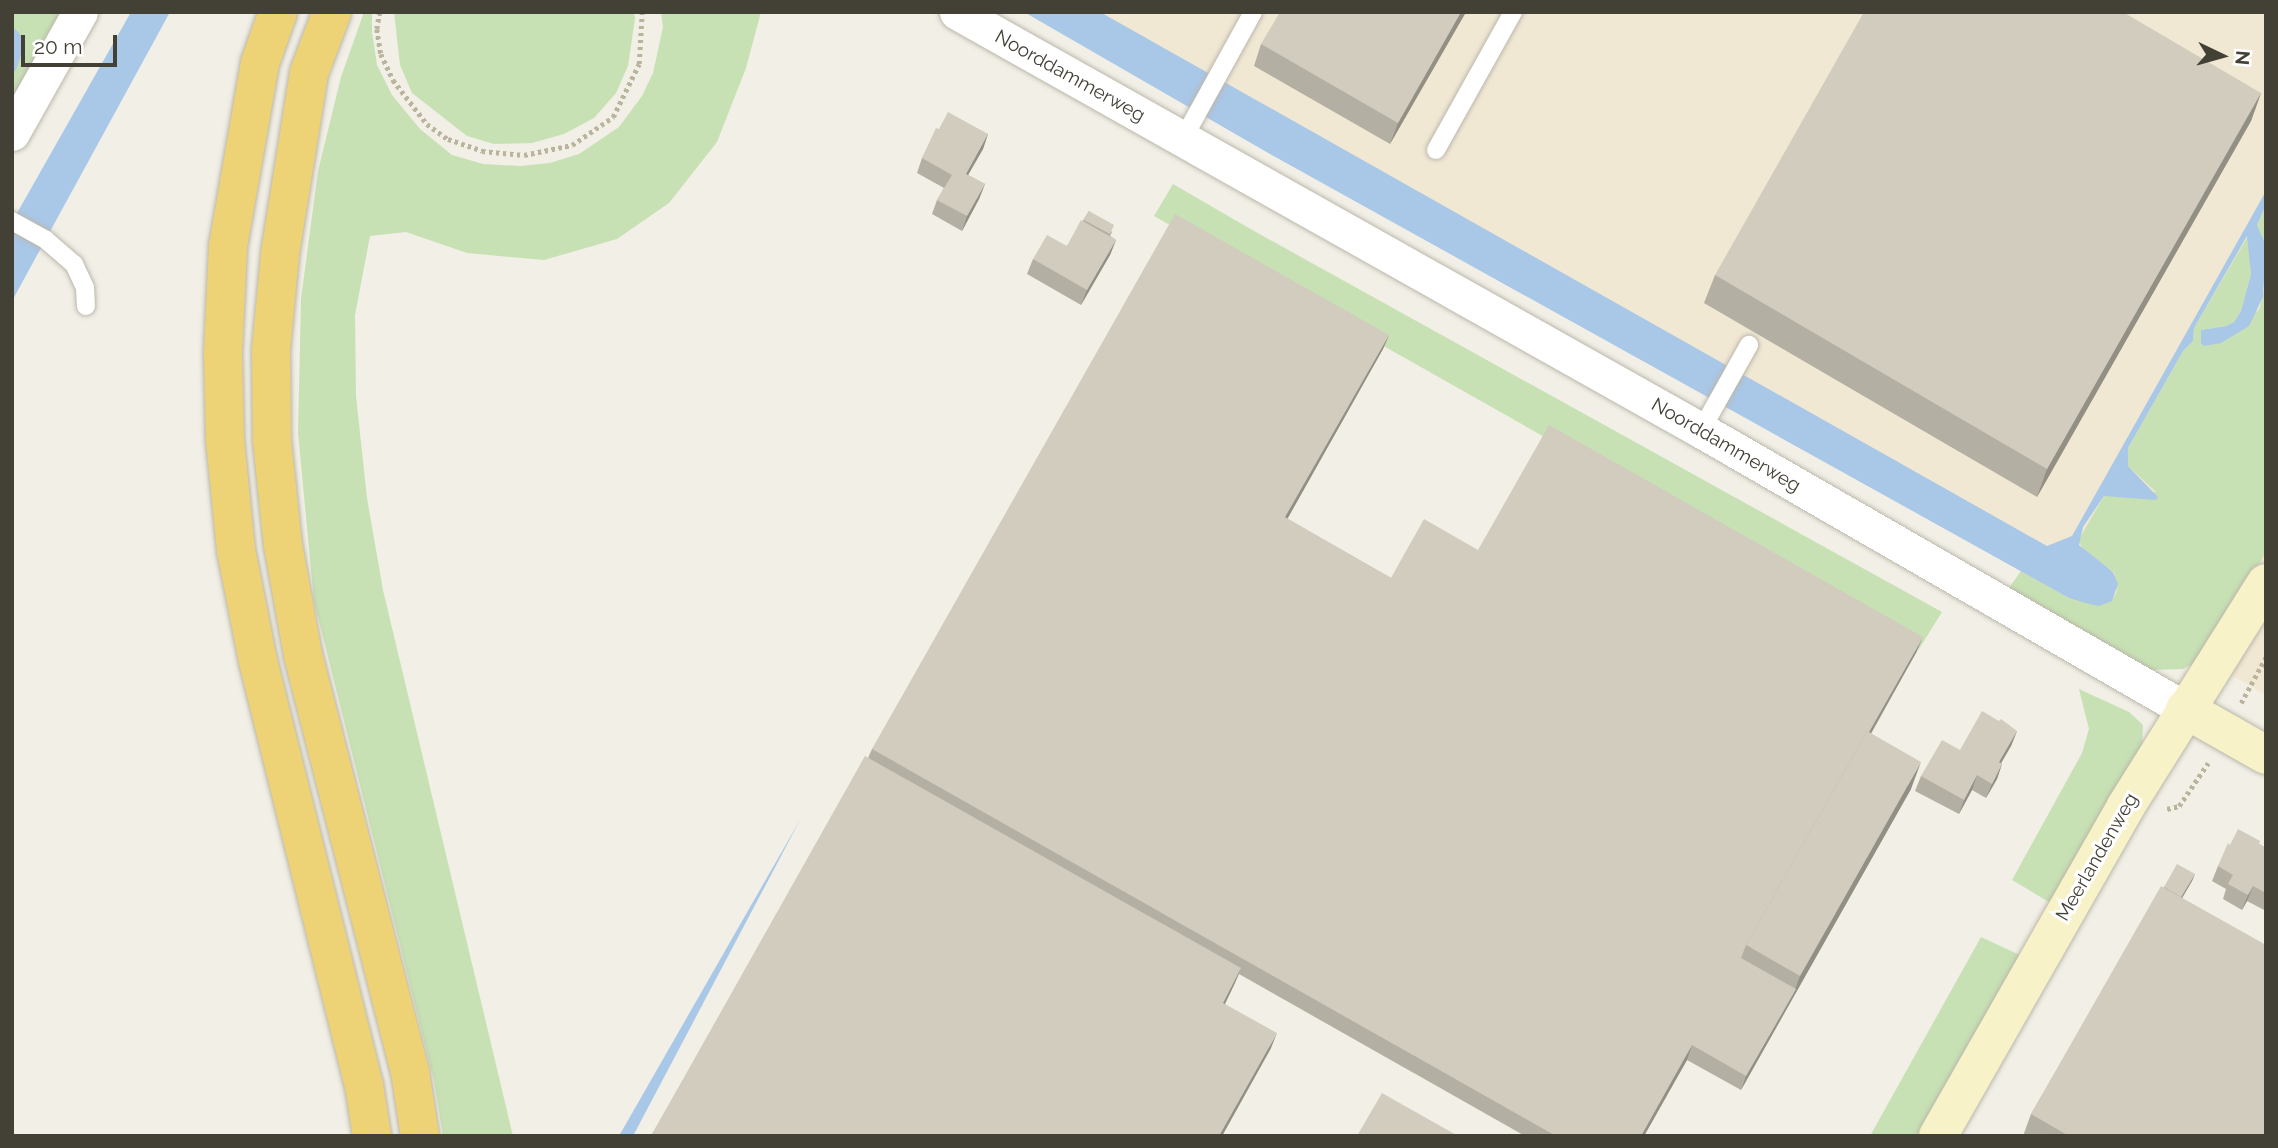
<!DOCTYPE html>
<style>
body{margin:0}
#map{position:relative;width:2278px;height:1148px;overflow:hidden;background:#f1efe6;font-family:Raleway,sans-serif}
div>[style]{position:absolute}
.commercial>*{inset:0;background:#f1e8d4}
.green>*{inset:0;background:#c7e1b4}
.water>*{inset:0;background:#a9c7e7}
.stream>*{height:10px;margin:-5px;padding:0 5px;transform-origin:5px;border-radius:5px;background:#a9c7e7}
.path>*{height:4.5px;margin-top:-2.25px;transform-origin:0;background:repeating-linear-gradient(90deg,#bbb49d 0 3.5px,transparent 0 7px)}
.roads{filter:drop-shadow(0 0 2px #bbb7aa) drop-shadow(0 0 2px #bbb7aa)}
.lane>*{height:18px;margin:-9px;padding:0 9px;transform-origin:9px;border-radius:9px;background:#fff}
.street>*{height:35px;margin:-17.5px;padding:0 17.5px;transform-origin:17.5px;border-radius:17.5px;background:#fff}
.secondary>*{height:38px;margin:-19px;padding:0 19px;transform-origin:19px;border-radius:19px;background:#f8f2c9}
.highway>*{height:38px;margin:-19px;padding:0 19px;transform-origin:19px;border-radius:19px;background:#edd376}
.wall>*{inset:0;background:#b4afa3}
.shaded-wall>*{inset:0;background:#928f84}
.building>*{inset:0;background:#d1ccbd}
span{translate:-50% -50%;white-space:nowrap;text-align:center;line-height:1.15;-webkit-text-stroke:6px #fff;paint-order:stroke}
.street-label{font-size:19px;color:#434036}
.frame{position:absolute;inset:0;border:14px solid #434036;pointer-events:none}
.north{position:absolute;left:2187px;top:21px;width:70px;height:70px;-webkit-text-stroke:5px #fff;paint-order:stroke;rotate:95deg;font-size:19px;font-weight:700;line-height:28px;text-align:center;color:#434036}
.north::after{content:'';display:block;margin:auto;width:24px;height:32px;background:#434036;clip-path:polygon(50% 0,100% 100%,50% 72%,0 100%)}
.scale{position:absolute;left:21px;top:35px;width:96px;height:32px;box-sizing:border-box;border:4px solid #434036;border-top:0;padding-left:9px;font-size:21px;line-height:24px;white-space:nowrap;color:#434036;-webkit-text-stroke:5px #fff;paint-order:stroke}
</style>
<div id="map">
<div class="commercial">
<i style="clip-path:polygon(1055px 12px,2266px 12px,2266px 695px)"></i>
</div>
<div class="green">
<i style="clip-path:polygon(12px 12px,61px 12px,12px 110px)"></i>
<i style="clip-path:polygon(364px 12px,372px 12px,372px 32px,377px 65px,392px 95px,420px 129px,452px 155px,483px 164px,520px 166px,550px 163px,579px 154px,619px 127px,642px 96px,653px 73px,663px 27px,661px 12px,761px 12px,746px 68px,717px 142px,669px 203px,617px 239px,544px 260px,467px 253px,406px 232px,370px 236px,355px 315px,356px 396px,367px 498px,383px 590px,513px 1136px,443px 1136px,434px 1081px,314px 601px,298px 433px,301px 299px,318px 171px,341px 77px)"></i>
<i style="clip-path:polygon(394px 12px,634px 12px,635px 18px,628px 66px,616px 93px,594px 118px,564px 134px,532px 143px,494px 144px,467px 136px,412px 93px,400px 65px)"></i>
<i style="clip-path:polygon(1173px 184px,1254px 231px,1942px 612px,1919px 649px,1154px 216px)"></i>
<i style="clip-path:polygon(2266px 205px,2266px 245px,2257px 225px)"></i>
<i style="clip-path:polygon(2248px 236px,2251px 274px,2241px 311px,2234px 322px,2226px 326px,2201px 330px,2201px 343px,2259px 310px,2266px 283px,2266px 552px,2214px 642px,2198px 661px,2183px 669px,2153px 670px,2139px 665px,2009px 588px,2021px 571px,2069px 598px,2111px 601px,2114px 597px,2117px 591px,2114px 572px,2086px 553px,2078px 541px,2104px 496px,2156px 492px,2128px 466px,2128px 448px,2183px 351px,2193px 341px,2194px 328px)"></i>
<i style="clip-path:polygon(2079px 689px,2129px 712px,2143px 725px,2142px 746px,2054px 905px,2012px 880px,2082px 753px,2089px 729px)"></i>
<i style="clip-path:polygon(1981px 937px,2024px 957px,1920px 1136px,1870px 1136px)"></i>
</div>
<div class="water">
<i style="clip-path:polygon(131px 12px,170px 12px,12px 301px,12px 222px)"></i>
<i style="clip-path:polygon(1024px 12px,1100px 12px,2047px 546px,2072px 536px,2266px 191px,2266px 205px,2257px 225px,2266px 245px,2263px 297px,2249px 326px,2221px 343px,2204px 346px,2201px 343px,2201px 330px,2226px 326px,2234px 322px,2241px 311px,2251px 274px,2247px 236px,2194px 328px,2193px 341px,2183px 351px,2128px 448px,2128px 466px,2158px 497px,2156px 500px,2104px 496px,2083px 527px,2079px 545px,2113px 572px,2118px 584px,2112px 601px,2099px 606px,2089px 604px,2069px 598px,1731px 410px,1270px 154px)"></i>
<i style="clip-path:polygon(800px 820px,633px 1136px,619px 1136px)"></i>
</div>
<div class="stream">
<i style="left:12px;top:33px;width:12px;rotate:48deg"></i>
<i style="left:20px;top:42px;width:26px;rotate:108deg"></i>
</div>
<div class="path">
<i style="left:380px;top:12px;width:17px;rotate:100deg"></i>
<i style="left:377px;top:29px;width:25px;rotate:81deg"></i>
<i style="left:381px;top:54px;width:29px;rotate:65deg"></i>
<i style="left:393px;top:80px;width:56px;rotate:52.3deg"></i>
<i style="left:427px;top:124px;width:26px;rotate:36deg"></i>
<i style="left:448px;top:139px;width:36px;rotate:19deg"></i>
<i style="left:482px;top:151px;width:42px;rotate:5.4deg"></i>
<i style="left:524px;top:155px;width:49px;rotate:-11.8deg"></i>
<i style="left:572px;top:145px;width:50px;rotate:-34.3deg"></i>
<i style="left:613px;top:117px;width:59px;rotate:-63.9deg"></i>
<i style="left:639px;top:64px;width:52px;rotate:-86.7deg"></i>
<i style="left:2241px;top:703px;width:52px;rotate:-61.5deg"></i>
<i style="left:2167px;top:809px;width:12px;rotate:-14deg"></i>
<i style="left:2179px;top:806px;width:52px;rotate:-56deg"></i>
</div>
<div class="roads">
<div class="lane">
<i style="left:1183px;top:139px;width:145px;rotate:-61.1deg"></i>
<i style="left:1436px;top:150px;width:158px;rotate:-60.8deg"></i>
<i style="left:12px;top:221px;width:39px;rotate:29deg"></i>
<i style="left:46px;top:240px;width:37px;rotate:41deg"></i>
<i style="left:74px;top:264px;width:26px;rotate:65deg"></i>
<i style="left:85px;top:288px;width:18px;rotate:87deg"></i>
<i style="left:1704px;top:432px;width:15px;rotate:-74deg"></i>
<i style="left:1708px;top:418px;width:84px;rotate:-60.7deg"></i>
</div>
<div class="street">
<i style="left:957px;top:12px;width:857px;rotate:29.35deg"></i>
<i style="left:1704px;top:432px;width:555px;rotate:29.94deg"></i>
<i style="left:12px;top:133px;width:139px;rotate:-60.7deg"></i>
</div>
<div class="secondary">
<i style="left:2185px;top:709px;width:93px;rotate:29.6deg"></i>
<i style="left:1938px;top:1136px;width:380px;rotate:-60.3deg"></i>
<i style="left:2126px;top:806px;width:263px;rotate:-57.9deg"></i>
</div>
<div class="highway">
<i style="left:278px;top:12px;width:54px;rotate:109.4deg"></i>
<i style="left:260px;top:63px;width:186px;rotate:99.9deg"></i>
<i style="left:228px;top:246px;width:107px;rotate:92.7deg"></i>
<i style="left:223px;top:353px;width:87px;rotate:88.7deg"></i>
<i style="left:225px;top:440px;width:111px;rotate:84.3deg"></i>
<i style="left:236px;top:550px;width:113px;rotate:78.8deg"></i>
<i style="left:258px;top:661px;width:437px;rotate:76deg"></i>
<i style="left:364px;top:1085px;width:52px;rotate:81.1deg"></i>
<i style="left:332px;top:12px;width:65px;rotate:110.7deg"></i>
<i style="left:309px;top:73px;width:184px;rotate:99.1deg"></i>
<i style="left:280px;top:255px;width:96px;rotate:95.4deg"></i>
<i style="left:271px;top:351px;width:90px;rotate:89.4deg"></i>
<i style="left:272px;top:441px;width:105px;rotate:84deg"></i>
<i style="left:283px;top:545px;width:112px;rotate:79.7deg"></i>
<i style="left:303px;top:655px;width:430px;rotate:75.6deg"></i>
<i style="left:410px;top:1071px;width:66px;rotate:81.3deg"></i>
</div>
</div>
<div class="wall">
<i style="clip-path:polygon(1466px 12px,1390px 144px,1254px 66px,1261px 44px)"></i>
<i style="clip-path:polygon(2261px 93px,2251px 121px,2037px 497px,1704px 303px,1715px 275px)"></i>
<i style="clip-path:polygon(939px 129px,988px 134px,983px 149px,968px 175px,985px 184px,979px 199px,962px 231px,932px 214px,937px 200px,944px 188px,917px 173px,922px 158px)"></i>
<i style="clip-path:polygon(1089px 211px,1112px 232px,1110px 236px,1116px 240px,1110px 255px,1081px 305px,1027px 274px,1033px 259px,1067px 246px)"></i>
<i style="clip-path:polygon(1389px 335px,1383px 349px,1287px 519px,1391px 578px,1478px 550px,1917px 651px,1871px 734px,1911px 789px,1741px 1090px,1687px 1060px,1644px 1136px,1525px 1136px,1239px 974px,1225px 1004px,1271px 1048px,1222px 1136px,651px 1136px,868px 758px,872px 749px)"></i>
<i style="clip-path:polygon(2017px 731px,2011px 746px,2001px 763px,2002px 764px,1997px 779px,1986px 798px,1972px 790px,1959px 814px,1915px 791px,1921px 776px,1960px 750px)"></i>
<i style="clip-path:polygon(2259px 844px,2266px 848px,2266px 911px,2247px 901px,2242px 910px,2223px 899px,2226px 889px,2212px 881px,2218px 866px,2230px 845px)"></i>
<i style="clip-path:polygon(2195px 874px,2192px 881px,2182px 898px,2266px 1136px,2023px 1136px,2031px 1114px,2164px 887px)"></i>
</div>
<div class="shaded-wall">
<i style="clip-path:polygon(1461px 12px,1466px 12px,1390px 144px,1398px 123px)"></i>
<i style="clip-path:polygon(2261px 93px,2251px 121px,2037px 497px,2047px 469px)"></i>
<i style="clip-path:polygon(988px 134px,983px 149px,960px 189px,966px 174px)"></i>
<i style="clip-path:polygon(985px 184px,979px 199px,962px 231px,967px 216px)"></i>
<i style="clip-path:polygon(1116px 240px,1110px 255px,1081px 305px,1087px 290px)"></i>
<i style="clip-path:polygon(1389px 335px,1383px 349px,1280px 532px,1285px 517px)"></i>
<i style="clip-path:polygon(1923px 637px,1917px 651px,1750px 948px,1748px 946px)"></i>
<i style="clip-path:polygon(2017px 731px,2011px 746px,1993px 777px,1999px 762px)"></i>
<i style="clip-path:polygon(1921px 762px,1911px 789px,1790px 1003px,1800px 976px)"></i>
<i style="clip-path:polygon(2002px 764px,1997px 779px,1986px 798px,1992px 784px)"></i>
<i style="clip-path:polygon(1977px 775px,1972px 790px,1959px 814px,1964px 800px)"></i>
<i style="clip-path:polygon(2195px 874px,2192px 881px,2175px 910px,2178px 903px)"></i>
<i style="clip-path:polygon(2253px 886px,2247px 901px,2242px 910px,2248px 895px)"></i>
<i style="clip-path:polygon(1241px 968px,1235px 983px,1218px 1018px,1223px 1003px)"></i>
<i style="clip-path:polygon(1796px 989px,1790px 1003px,1741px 1090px,1746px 1076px)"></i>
<i style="clip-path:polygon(1277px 1033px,1271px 1048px,1222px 1136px,1219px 1136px)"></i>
<i style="clip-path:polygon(1692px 1045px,1687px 1060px,1644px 1136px,1641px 1136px)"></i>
</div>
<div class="building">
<i style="clip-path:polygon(1280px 12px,1461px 12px,1398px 123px,1261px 44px)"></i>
<i style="clip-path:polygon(1864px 12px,2123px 12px,2261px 93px,2047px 469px,1715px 275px)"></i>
<i style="clip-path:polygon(948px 112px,988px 134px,966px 174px,985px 184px,967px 216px,937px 200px,952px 175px,922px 158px,936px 128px,939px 129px)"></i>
<i style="clip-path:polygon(1089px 211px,1114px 225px,1110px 234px,1084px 220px)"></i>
<i style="clip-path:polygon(1175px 214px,1389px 335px,1285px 517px,1391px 578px,1424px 519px,1478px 550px,1549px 425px,1923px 637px,1869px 732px,1867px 731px,1746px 945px,1741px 958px,1796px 989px,1746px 1076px,1692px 1045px,1641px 1136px,1556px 1136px,872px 749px)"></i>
<i style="clip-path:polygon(1081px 220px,1116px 240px,1087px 290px,1033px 259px,1047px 235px,1067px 246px)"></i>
<i style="clip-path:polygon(1982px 711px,1999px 721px,2001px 719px,2017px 731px,1999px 762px,2002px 764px,1992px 784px,1977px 775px,1964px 800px,1921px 776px,1942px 740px,1960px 750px)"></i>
<i style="clip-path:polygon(1867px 731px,1921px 762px,1800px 976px,1746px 945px)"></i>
<i style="clip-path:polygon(865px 756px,1241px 968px,1223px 1003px,1277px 1033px,1219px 1136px,651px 1136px)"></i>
<i style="clip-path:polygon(2238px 829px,2260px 841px,2259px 844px,2266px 848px,2266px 893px,2253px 886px,2248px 895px,2228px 884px,2233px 875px,2218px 866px,2228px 843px,2230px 845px)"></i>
<i style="clip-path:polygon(2177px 864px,2195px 874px,2181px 897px,2164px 887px)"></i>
<i style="clip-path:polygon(2161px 886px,2266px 945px,2266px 1136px,2069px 1136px,2031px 1114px)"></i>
<i style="clip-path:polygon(1382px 1093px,1458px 1136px,1357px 1136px)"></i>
</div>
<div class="street-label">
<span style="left:1070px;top:76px;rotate:29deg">Noorddammerweg</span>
<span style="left:1726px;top:445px;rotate:30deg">Noorddammerweg</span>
<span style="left:2097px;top:857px;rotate:-60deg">Meerlandenweg</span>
</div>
<div class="frame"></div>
<div class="north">N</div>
<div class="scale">20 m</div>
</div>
